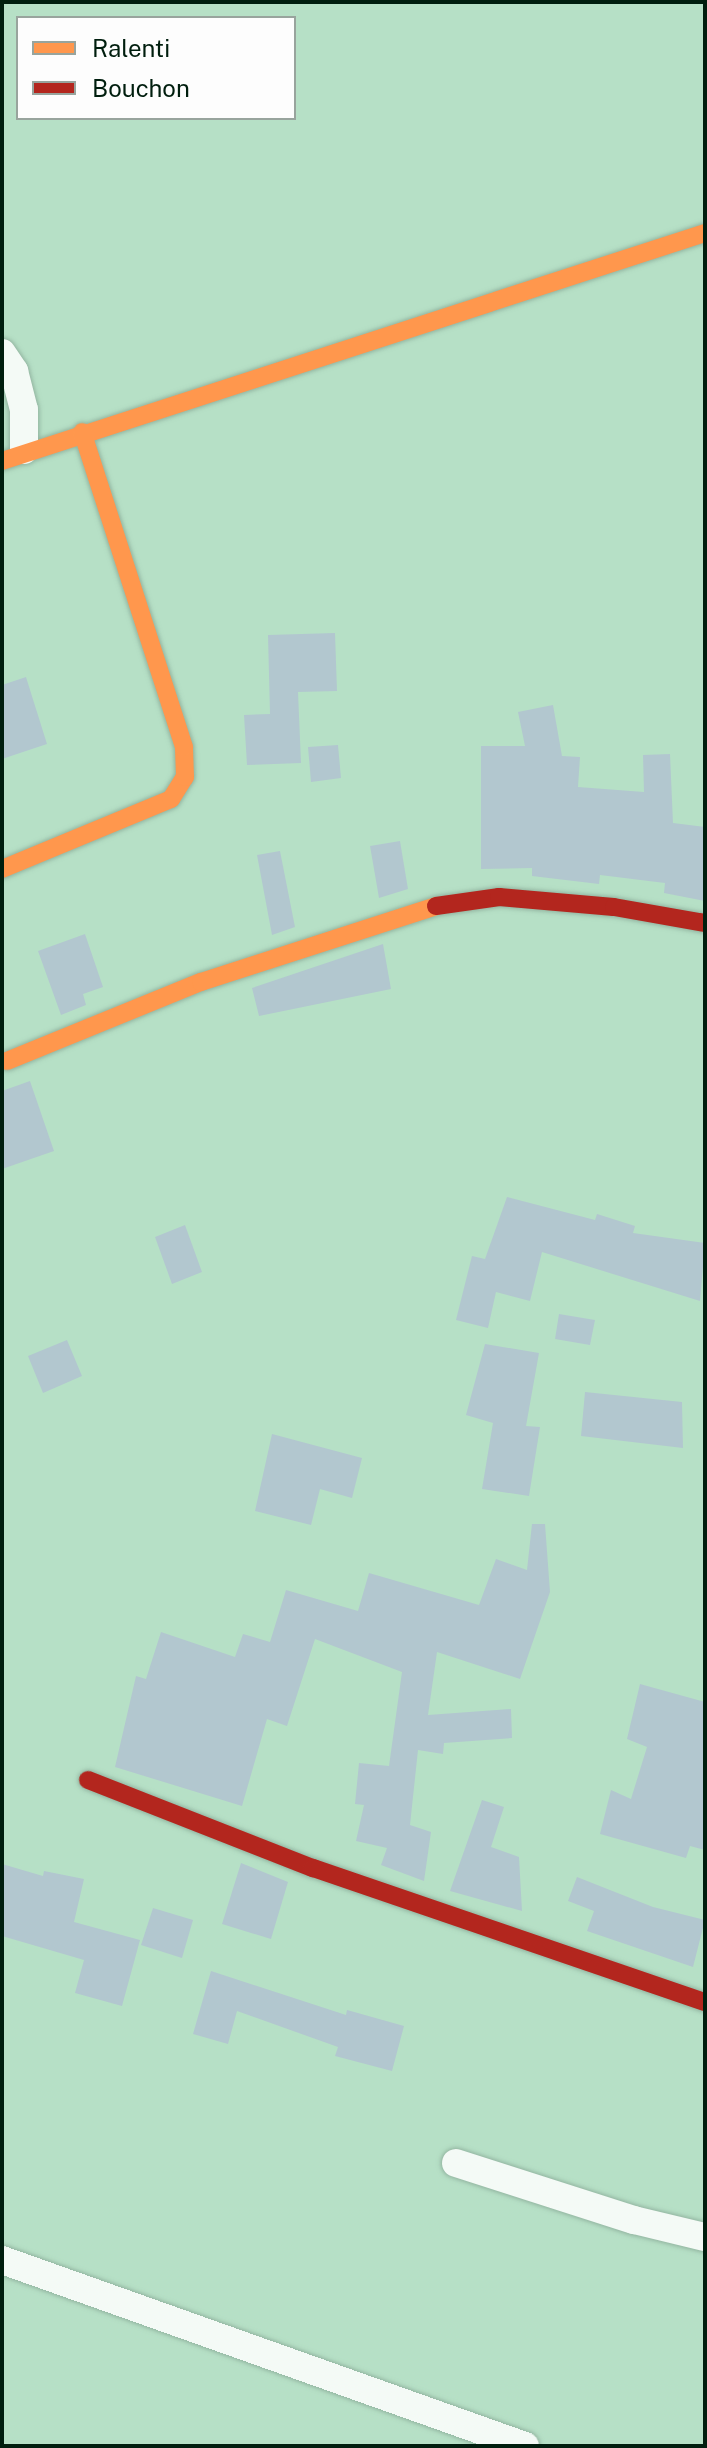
<!DOCTYPE html>
<style>
body{margin:0}
#map{position:relative;width:707px;height:2448px;overflow:hidden;background:#b6e0c6;font-family:"Public Sans",sans-serif}
div>[style]{position:absolute}
.building>*{inset:0;background:#b2c7cf}
.roads{filter:drop-shadow(0 0 2px #93b5a1) drop-shadow(0 0 2px #93b5a1)}
.street>*{height:28px;margin:-14px;padding:0 14px;transform-origin:14px;border-radius:14px;background:#f4faf6}
.slow>*{height:18px;margin:-9px;padding:0 9px;transform-origin:9px;border-radius:9px;background:#ff974d}
.jam>*{height:18px;margin:-9px;padding:0 9px;transform-origin:9px;border-radius:9px;background:#b3261e}
span{translate:-50% -50%;white-space:nowrap;text-align:center;line-height:1.15;-webkit-text-stroke:6px #fdfdfd;paint-order:stroke}
.frame{position:absolute;inset:0;border:4px solid #001e0e;pointer-events:none}
.legend{position:absolute;left:16px;top:16px;width:280px;height:104px;box-sizing:border-box;background:#fdfdfd;border:2px solid #98a49d;margin:0;padding:10px 14px;list-style:none;font-size:24px;color:#001e0e}
.legend li{display:flex;align-items:center;gap:16px;height:40px}
.legend b{width:40px;border:2px solid #98a49d}
</style>
<div id="map">
<div class="building">
<i style="clip-path:polygon(335px 633px,337px 691px,298px 692px,301px 763px,247px 765px,244px 715px,270px 714px,268px 635px)"></i>
<i style="clip-path:polygon(26px 677px,47px 744px,2px 759px,2px 685px)"></i>
<i style="clip-path:polygon(553px 705px,562px 756px,580px 757px,578px 787px,644px 792px,643px 755px,670px 754px,673px 823px,705px 827px,705px 901px,664px 893px,665px 883px,600px 875px,599px 884px,532px 876px,532px 868px,481px 869px,481px 746px,525px 746px,518px 712px)"></i>
<i style="clip-path:polygon(338px 745px,341px 778px,311px 782px,308px 747px)"></i>
<i style="clip-path:polygon(400px 841px,408px 889px,379px 898px,370px 846px)"></i>
<i style="clip-path:polygon(280px 851px,295px 927px,272px 935px,257px 855px)"></i>
<i style="clip-path:polygon(85px 934px,103px 987px,83px 994px,86px 1005px,61px 1015px,38px 951px)"></i>
<i style="clip-path:polygon(383px 944px,391px 989px,259px 1016px,252px 988px)"></i>
<i style="clip-path:polygon(30px 1081px,54px 1151px,2px 1169px,2px 1091px)"></i>
<i style="clip-path:polygon(507px 1197px,595px 1220px,597px 1214px,635px 1226px,633px 1233px,705px 1243px,700px 1301px,542px 1252px,530px 1301px,496px 1292px,488px 1328px,456px 1320px,472px 1256px,485px 1259px)"></i>
<i style="clip-path:polygon(185px 1225px,202px 1272px,172px 1284px,155px 1237px)"></i>
<i style="clip-path:polygon(559px 1314px,595px 1320px,590px 1345px,555px 1339px)"></i>
<i style="clip-path:polygon(67px 1340px,82px 1376px,43px 1393px,28px 1356px)"></i>
<i style="clip-path:polygon(485px 1344px,539px 1353px,526px 1426px,540px 1427px,529px 1496px,482px 1489px,493px 1423px,466px 1415px)"></i>
<i style="clip-path:polygon(585px 1392px,682px 1402px,683px 1448px,581px 1436px)"></i>
<i style="clip-path:polygon(272px 1434px,362px 1458px,352px 1498px,320px 1489px,311px 1525px,255px 1511px)"></i>
<i style="clip-path:polygon(532px 1524px,545px 1524px,550px 1592px,520px 1679px,437px 1652px,428px 1715px,511px 1709px,512px 1738px,444px 1743px,443px 1754px,418px 1750px,410px 1825px,431px 1832px,424px 1881px,381px 1865px,387px 1848px,356px 1841px,364px 1805px,355px 1804px,359px 1763px,389px 1766px,402px 1672px,315px 1639px,287px 1726px,267px 1719px,242px 1806px,115px 1767px,136px 1676px,146px 1679px,161px 1632px,235px 1657px,243px 1634px,270px 1642px,286px 1590px,358px 1611px,369px 1573px,479px 1605px,496px 1559px,527px 1570px)"></i>
<i style="clip-path:polygon(640px 1684px,705px 1702px,705px 1850px,690px 1846px,686px 1858px,600px 1834px,611px 1790px,631px 1799px,647px 1747px,627px 1739px)"></i>
<i style="clip-path:polygon(482px 1800px,504px 1807px,491px 1847px,519px 1857px,522px 1911px,450px 1891px)"></i>
<i style="clip-path:polygon(241px 1863px,288px 1882px,271px 1939px,222px 1924px)"></i>
<i style="clip-path:polygon(2px 1864px,43px 1876px,44px 1871px,84px 1879px,74px 1922px,140px 1940px,122px 2006px,75px 1993px,84px 1960px,2px 1936px)"></i>
<i style="clip-path:polygon(577px 1877px,653px 1907px,705px 1920px,693px 1967px,587px 1931px,594px 1911px,568px 1901px)"></i>
<i style="clip-path:polygon(153px 1908px,193px 1920px,182px 1958px,141px 1945px)"></i>
<i style="clip-path:polygon(211px 1971px,346px 2015px,347px 2010px,404px 2026px,392px 2071px,335px 2056px,338px 2047px,237px 2011px,228px 2044px,193px 2034px)"></i>
</div>
<div class="roads">
<div class="street">
<i style="left:2px;top:353px;width:22px;rotate:56deg"></i>
<i style="left:14px;top:371px;width:40px;rotate:75.6deg"></i>
<i style="left:24px;top:410px;width:40px;rotate:90deg"></i>
<i style="left:456px;top:2163px;width:187px;rotate:17.8deg"></i>
<i style="left:634px;top:2220px;width:73px;rotate:13.5deg"></i>
<i style="left:2px;top:2260px;width:555px;rotate:19.58deg"></i>
</div>
<div class="slow">
<i style="left:2px;top:461px;width:739px;rotate:-17.97deg"></i>
<i style="left:2px;top:869px;width:183px;rotate:-22.5deg"></i>
<i style="left:171px;top:799px;width:26px;rotate:-58deg"></i>
<i style="left:185px;top:777px;width:30px;rotate:-92deg"></i>
<i style="left:184px;top:747px;width:331px;rotate:-107.9deg"></i>
<i style="left:7px;top:1061px;width:209px;rotate:-22.2deg"></i>
<i style="left:201px;top:982px;width:247px;rotate:-17.9deg"></i>
</div>
<div class="jam">
<i style="left:436px;top:906px;width:64px;rotate:-8.1deg"></i>
<i style="left:499px;top:897px;width:115px;rotate:5deg"></i>
<i style="left:614px;top:907px;width:92px;rotate:10deg"></i>
<i style="left:88px;top:1780px;width:242px;rotate:21.4deg"></i>
<i style="left:313px;top:1868px;width:414px;rotate:18.9deg"></i>
</div>
</div>
<div class="frame"></div>
<ul class="legend">
<li><b style="height:10px;background:#ff974d"></b>Ralenti</li>
<li><b style="height:10px;background:#b3261e"></b>Bouchon</li>
</ul>
</div>
